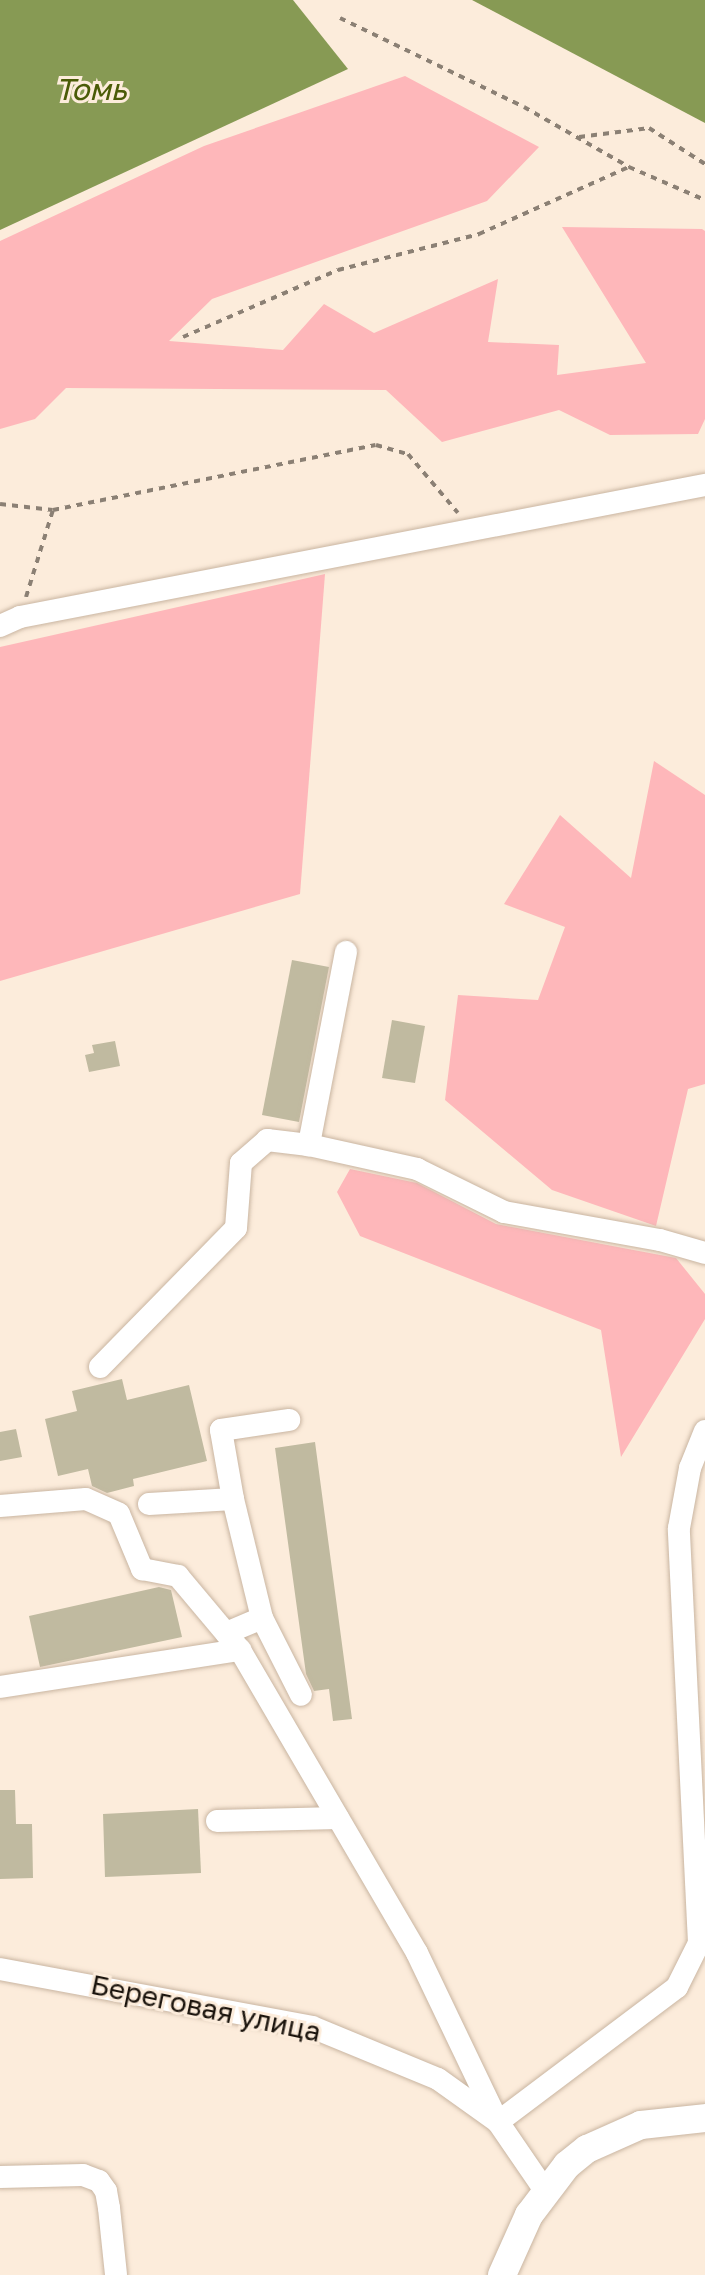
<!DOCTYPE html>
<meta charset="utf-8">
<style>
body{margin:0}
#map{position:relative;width:705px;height:2275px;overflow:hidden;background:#fcecdb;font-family:"Golos Text",sans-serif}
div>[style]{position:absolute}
.green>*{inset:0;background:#feb7ba}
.water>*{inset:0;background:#879a54}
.building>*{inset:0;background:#c0baa0}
.path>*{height:4px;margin-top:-2px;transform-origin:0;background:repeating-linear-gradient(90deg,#8b8074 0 6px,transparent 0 12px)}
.roads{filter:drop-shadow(0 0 2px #c9b5a1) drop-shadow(0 0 2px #c9b5a1)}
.minor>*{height:22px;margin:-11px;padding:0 11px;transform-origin:11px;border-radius:11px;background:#fff}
.major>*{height:28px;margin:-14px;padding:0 14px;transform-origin:14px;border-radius:14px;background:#fff}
span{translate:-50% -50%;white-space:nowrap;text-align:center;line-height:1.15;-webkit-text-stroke:6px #fcecdb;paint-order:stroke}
.street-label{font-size:28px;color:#1b140d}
.water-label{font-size:30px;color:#4a5b07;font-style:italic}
</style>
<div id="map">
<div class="green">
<i style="clip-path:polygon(405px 76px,539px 147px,487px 201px,212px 299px,169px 341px,283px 350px,324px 304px,374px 333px,498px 279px,488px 342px,559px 345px,557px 375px,646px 363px,562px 227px,702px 229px,705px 231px,705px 419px,698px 434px,610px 435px,559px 410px,442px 442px,386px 390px,66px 388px,35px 419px,0 429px,0 241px,204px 146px)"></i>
<i style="clip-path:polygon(325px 574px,300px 894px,0 981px,0 647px)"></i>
<i style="clip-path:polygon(654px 761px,705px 795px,705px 1084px,688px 1089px,656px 1226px,552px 1190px,445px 1100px,458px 995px,538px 1000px,565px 927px,504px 904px,560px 815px,631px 878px)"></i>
<i style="clip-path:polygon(350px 1169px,417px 1183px,496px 1224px,676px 1258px,705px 1294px,705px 1319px,621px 1457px,601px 1330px,360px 1236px,337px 1192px)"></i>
</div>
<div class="water">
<i style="clip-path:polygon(0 0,293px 0,348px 69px,0 230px)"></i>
<i style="clip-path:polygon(472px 0,705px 0,705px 123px)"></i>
</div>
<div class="building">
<i style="clip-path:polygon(292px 960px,329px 967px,299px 1122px,262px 1115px)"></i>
<i style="clip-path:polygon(392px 1020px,425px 1026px,415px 1083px,382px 1078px)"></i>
<i style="clip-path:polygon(115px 1041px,120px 1066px,89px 1072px,85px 1055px,94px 1053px,92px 1045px)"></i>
<i style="clip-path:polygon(122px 1379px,127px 1400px,189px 1385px,207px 1461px,133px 1479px,134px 1486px,107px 1493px,92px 1486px,88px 1469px,58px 1476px,45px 1419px,77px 1411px,72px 1391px)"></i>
<i style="clip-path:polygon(16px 1429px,22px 1457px,0 1461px,0 1432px)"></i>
<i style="clip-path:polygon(315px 1442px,352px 1719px,333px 1721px,329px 1689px,314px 1691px,306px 1674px,275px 1448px)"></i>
<i style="clip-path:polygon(159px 1587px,171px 1590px,182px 1637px,40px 1667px,29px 1616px)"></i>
<i style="clip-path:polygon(0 1790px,15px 1790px,16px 1824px,32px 1824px,33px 1878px,0 1879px)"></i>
<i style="clip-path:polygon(198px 1809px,201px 1873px,105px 1877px,103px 1814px)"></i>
</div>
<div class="path">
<i style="left:340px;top:18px;width:204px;rotate:25.8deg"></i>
<i style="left:524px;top:107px;width:121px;rotate:29.7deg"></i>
<i style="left:579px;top:137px;width:71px;rotate:-7.3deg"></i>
<i style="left:649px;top:128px;width:67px;rotate:32.7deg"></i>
<i style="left:183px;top:337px;width:169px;rotate:-23.4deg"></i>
<i style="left:338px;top:270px;width:146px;rotate:-14.3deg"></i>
<i style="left:479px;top:234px;width:164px;rotate:-24.1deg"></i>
<i style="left:629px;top:167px;width:83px;rotate:23.5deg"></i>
<i style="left:0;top:504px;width:53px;rotate:6.5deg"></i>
<i style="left:26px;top:597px;width:91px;rotate:-72.8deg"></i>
<i style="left:53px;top:510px;width:329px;rotate:-11.4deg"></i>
<i style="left:376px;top:445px;width:33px;rotate:16deg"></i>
<i style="left:408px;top:454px;width:77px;rotate:49.7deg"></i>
</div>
<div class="roads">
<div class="minor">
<i style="left:0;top:626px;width:22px;rotate:-24deg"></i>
<i style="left:20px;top:617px;width:698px;rotate:-10.91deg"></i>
<i style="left:346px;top:952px;width:197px;rotate:100.9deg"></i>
<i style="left:309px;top:1145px;width:111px;rotate:12.5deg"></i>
<i style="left:417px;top:1169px;width:97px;rotate:26.3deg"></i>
<i style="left:504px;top:1212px;width:158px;rotate:10.2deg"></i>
<i style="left:660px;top:1240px;width:47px;rotate:16.1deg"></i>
<i style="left:100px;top:1367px;width:194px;rotate:-45.6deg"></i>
<i style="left:236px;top:1228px;width:65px;rotate:-85.6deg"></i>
<i style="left:241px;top:1163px;width:35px;rotate:-41deg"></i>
<i style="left:267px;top:1140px;width:42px;rotate:6.8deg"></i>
<i style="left:233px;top:1499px;width:70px;rotate:-99.9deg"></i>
<i style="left:221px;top:1430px;width:69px;rotate:-8.4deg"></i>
<i style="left:149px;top:1504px;width:84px;rotate:-3.4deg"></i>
<i style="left:233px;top:1499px;width:122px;rotate:76.3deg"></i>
<i style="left:262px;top:1618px;width:39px;rotate:157deg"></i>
<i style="left:0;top:1506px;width:86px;rotate:-4.7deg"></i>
<i style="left:86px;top:1499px;width:36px;rotate:24deg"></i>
<i style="left:119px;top:1514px;width:60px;rotate:67.3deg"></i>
<i style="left:142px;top:1569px;width:37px;rotate:11deg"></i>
<i style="left:178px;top:1576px;width:97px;rotate:50deg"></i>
<i style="left:240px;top:1650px;width:351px;rotate:59.7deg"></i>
<i style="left:417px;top:1953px;width:187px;rotate:64.4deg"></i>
<i style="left:498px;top:2122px;width:224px;rotate:-37deg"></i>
<i style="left:677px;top:1987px;width:49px;rotate:-63.4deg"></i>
<i style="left:699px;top:1943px;width:415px;rotate:-92.8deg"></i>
<i style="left:679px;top:1528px;width:61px;rotate:-79.6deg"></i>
<i style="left:690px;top:1468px;width:40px;rotate:-68deg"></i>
<i style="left:262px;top:1618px;width:86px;rotate:63.1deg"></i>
<i style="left:0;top:1687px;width:243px;rotate:-8.8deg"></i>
<i style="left:217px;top:1821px;width:121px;rotate:-1.4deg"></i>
<i style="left:0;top:1969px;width:317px;rotate:10.5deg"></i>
<i style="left:312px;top:2027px;width:136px;rotate:22.4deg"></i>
<i style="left:438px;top:2079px;width:74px;rotate:35.6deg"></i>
<i style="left:498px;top:2122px;width:85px;rotate:55.6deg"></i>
<i style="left:0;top:2177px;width:83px;rotate:-1.4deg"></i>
<i style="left:83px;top:2175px;width:17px;rotate:21deg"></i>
<i style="left:99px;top:2181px;width:12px;rotate:55deg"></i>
<i style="left:106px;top:2191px;width:17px;rotate:80deg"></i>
<i style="left:109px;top:2208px;width:67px;rotate:84deg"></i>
</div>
<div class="major">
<i style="left:502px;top:2275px;width:66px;rotate:-65.8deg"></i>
<i style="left:529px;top:2215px;width:63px;rotate:-52.8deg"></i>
<i style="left:567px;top:2165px;width:26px;rotate:-39deg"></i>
<i style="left:587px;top:2149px;width:59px;rotate:-24deg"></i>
<i style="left:641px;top:2125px;width:64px;rotate:-6.2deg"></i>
</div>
</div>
<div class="street-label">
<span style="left:206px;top:2008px;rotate:12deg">Береговая улица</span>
</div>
<div class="water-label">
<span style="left:91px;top:89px">Томь</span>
</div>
</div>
